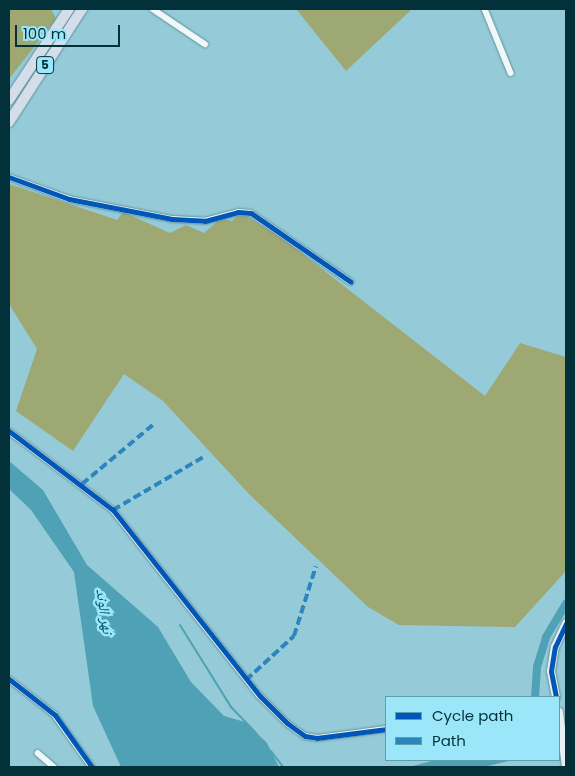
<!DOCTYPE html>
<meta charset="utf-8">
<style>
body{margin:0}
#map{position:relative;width:575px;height:776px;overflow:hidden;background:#95cbd8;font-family:Poppins,"Noto Naskh Arabic",sans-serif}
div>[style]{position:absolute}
.forest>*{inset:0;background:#9ea872}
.water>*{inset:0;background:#4fa2b5}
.stream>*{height:2px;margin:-1px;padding:0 1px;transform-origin:1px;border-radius:1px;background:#4fa2b5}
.canal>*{height:8px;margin:-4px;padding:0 4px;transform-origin:4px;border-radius:4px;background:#4fa2b5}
.roads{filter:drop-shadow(0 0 1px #62929d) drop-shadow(0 0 1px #62929d)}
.street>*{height:5.5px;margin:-2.75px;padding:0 2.75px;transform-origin:2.75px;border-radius:2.75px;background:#eff7f9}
.secondary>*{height:8px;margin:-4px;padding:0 4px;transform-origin:4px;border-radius:4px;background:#e7f0f5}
.highway>*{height:10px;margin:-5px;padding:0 5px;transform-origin:5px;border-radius:5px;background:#d4deea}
.quiet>*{height:4px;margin-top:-2px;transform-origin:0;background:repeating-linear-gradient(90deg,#2d85bd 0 8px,transparent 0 12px)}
.cycleway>*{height:5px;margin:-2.5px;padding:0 2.5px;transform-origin:2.5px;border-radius:2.5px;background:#0057b8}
span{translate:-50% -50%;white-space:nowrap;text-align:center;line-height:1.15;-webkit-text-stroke:5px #9be6f9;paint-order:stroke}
.shield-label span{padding:1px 4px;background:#9be6f9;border:1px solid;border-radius:4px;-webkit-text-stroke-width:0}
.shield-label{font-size:12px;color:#03313a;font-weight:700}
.water-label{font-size:15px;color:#005565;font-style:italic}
.frame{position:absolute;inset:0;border:10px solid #03313a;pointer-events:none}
.legend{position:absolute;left:385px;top:696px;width:175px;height:65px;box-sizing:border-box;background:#9be6f9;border:1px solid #5e9ead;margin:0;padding:6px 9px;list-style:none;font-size:15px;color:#03313a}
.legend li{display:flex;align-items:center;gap:10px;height:25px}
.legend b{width:25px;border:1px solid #5e9ead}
.scale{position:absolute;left:15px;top:25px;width:105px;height:22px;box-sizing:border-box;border:2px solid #03313a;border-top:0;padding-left:6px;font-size:15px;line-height:18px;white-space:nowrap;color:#03313a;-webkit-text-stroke:4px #9be6f9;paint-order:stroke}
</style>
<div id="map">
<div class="forest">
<i style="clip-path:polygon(9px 9px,51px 9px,56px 19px,9px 79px)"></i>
<i style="clip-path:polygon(296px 9px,412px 9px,346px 71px)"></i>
<i style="clip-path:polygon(9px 184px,117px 220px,123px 212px,170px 233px,186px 225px,204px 233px,220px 219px,232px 221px,241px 213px,281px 237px,485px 396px,520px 343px,566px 357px,566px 571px,515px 627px,399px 625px,368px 607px,249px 494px,163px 401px,124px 374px,73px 451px,16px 411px,37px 349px,9px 304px)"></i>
</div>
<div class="water">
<i style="clip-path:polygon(9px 461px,43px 490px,87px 565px,158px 627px,191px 682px,224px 716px,245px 722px,267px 743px,279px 767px,121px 767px,93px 706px,74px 572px,31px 510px,9px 489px)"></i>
<i style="clip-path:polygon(435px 760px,512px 760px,484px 767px,409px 767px)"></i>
</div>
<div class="stream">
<i style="left:180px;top:625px;width:97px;rotate:58.1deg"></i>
<i style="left:231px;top:707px;width:37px;rotate:46deg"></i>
<i style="left:271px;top:751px;width:20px;rotate:53deg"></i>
</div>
<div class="canal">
<i style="left:535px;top:697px;width:30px;rotate:-86deg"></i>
<i style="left:537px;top:667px;width:31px;rotate:-73deg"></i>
<i style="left:546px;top:637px;width:39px;rotate:-59deg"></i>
</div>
<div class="roads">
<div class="street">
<i style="left:153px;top:9px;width:63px;rotate:33.9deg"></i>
<i style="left:485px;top:9px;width:69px;rotate:67.9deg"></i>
<i style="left:9px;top:177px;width:64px;rotate:20.1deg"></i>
<i style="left:69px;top:199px;width:105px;rotate:11deg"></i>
<i style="left:172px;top:219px;width:33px;rotate:3deg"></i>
<i style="left:205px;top:221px;width:34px;rotate:-15deg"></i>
<i style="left:238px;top:212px;width:13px;rotate:4deg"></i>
<i style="left:251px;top:213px;width:121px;rotate:34.6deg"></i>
<i style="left:9px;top:431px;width:131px;rotate:37.2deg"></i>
<i style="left:113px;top:510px;width:237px;rotate:51.7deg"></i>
<i style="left:260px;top:696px;width:38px;rotate:45deg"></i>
<i style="left:287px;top:723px;width:22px;rotate:36deg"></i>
<i style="left:305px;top:736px;width:12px;rotate:9deg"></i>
<i style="left:317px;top:738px;width:70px;rotate:-7.4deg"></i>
<i style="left:9px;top:679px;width:58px;rotate:38deg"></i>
<i style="left:55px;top:715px;width:64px;rotate:54.6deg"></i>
<i style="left:38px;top:753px;width:21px;rotate:41deg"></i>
</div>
<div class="secondary">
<i style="left:556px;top:697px;width:26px;rotate:-101deg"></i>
<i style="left:551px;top:671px;width:24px;rotate:-81deg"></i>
<i style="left:555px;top:647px;width:26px;rotate:-65deg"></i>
<i style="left:559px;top:712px;width:55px;rotate:82.7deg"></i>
</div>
<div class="highway">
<i style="left:9px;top:100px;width:109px;rotate:-56.6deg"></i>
<i style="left:9px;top:122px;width:135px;rotate:-57.1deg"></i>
</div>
</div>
<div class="quiet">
<i style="left:82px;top:484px;width:94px;rotate:-39.8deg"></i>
<i style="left:113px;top:510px;width:107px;rotate:-30.4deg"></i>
<i style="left:246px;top:680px;width:65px;rotate:-42.5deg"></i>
<i style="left:294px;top:636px;width:73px;rotate:-72.6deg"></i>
</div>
<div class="cycleway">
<i style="left:9px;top:177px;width:64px;rotate:20.1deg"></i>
<i style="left:69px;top:199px;width:105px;rotate:11deg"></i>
<i style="left:172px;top:219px;width:33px;rotate:3deg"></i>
<i style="left:205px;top:221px;width:34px;rotate:-15deg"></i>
<i style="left:238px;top:212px;width:13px;rotate:4deg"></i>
<i style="left:251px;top:213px;width:121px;rotate:34.6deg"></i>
<i style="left:9px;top:431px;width:131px;rotate:37.2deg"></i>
<i style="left:113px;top:510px;width:237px;rotate:51.7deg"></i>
<i style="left:260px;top:696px;width:38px;rotate:45deg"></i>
<i style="left:287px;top:723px;width:22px;rotate:36deg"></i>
<i style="left:305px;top:736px;width:12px;rotate:9deg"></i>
<i style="left:317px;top:738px;width:70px;rotate:-7.4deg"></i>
<i style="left:9px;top:679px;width:58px;rotate:38deg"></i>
<i style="left:55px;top:715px;width:64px;rotate:54.6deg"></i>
<i style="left:556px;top:697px;width:26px;rotate:-101deg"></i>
<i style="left:551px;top:671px;width:24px;rotate:-81deg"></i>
<i style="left:555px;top:647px;width:26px;rotate:-65deg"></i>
</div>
<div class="shield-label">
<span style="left:45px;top:65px">5</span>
</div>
<div class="water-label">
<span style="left:105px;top:611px;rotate:81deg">نهر الوند</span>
</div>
<div class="frame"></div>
<ul class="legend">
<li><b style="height:6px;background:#0057b8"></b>Cycle path</li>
<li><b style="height:6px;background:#2d85bd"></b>Path</li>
</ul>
<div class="scale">100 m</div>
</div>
